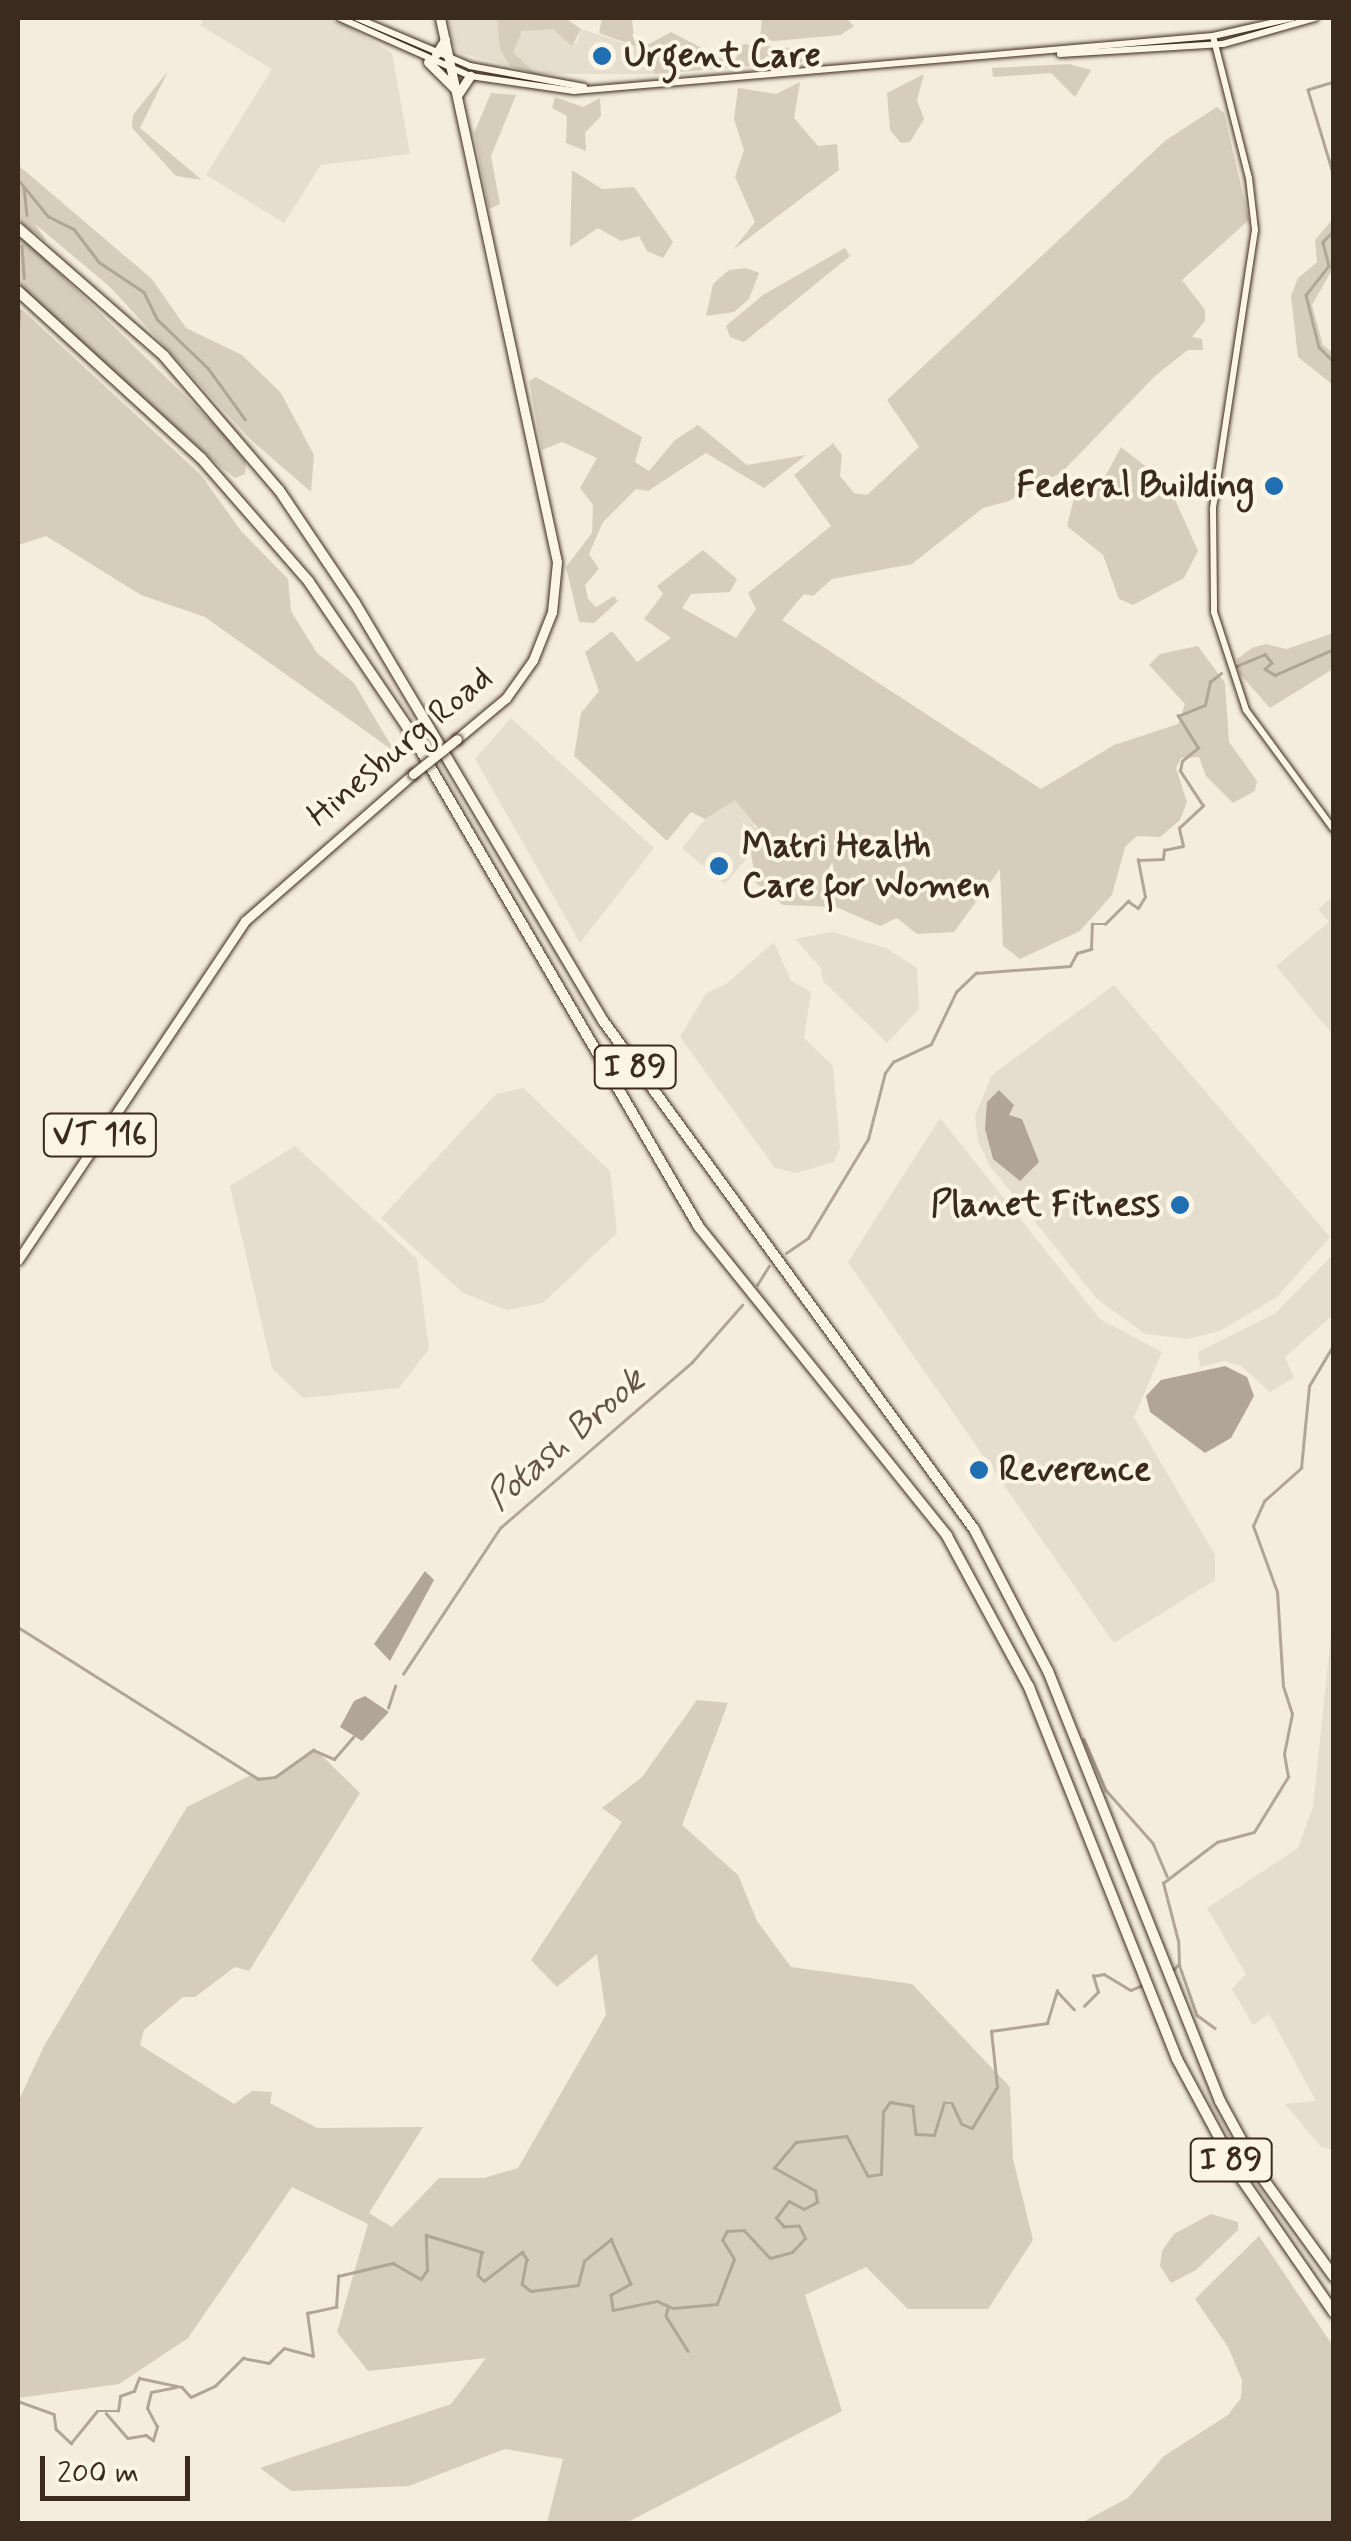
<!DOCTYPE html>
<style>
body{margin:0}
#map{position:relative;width:1351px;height:2541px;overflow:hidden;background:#f4eddd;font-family:Mynerve,sans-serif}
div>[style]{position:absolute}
.built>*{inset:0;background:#e5ddce}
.green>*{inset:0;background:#d6cdbd}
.water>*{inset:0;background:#b0a596}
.stream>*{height:2.5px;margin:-1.25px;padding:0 1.25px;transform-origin:1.25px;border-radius:1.25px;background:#b0a596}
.roads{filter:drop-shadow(0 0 2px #3b2a1e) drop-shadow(0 0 2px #3b2a1e)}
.secondary>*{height:6px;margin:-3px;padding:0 3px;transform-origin:3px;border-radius:3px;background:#fcf5e5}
.primary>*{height:9px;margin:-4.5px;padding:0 4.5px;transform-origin:4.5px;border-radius:4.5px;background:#fcf5e5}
.highway>*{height:10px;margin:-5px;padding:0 5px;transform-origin:5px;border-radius:5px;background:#fcf5e5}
.bridges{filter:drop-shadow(0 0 2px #3b2a1e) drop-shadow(0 0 2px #3b2a1e)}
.primary-bridge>*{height:9px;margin:-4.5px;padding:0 4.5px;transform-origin:4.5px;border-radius:4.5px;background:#fcf5e5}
.dots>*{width:28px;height:28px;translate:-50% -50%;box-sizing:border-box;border:5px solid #fcf5e5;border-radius:50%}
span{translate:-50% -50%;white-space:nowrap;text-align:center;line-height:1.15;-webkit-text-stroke:8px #fcf5e5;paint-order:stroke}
.shield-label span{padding:2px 8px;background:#fcf5e5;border:2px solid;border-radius:8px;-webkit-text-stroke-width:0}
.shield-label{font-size:32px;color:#3b2a1e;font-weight:700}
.poi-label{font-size:35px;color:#3b2a1e;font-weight:700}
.left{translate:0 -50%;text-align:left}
.right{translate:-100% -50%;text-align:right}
.street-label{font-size:35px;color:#3b2a1e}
.water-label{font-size:38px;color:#645548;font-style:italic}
.frame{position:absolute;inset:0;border:20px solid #3b2a1e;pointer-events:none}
.scale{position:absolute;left:40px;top:2456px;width:150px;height:45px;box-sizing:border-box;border:5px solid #3b2a1e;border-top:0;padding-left:12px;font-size:30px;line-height:35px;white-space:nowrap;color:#3b2a1e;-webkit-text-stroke:8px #fcf5e5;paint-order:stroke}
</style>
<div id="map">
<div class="built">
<i style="clip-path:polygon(204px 18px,333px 18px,392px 53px,410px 154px,321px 165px,284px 223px,206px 175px,272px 69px,200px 25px)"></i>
<i style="clip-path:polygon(448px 18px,497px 18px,500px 50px,510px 66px,456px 52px)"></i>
<i style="clip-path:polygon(532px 25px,553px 29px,568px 42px,577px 43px,581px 29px,649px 51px,654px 74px,536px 74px,513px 52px,516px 37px)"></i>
<i style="clip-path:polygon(511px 718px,654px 848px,580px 943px,475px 759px)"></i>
<i style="clip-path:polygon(735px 800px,749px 811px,757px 833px,751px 853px,725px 884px,682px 848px,705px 819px)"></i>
<i style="clip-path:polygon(1333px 896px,1333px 1035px,1276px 966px,1329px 922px,1318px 909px)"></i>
<i style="clip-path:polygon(832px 932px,886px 948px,917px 968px,919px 1009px,887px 1043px,823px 981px,821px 968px,795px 939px)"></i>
<i style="clip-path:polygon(774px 942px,791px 981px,811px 992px,804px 1038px,833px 1066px,840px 1148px,834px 1162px,796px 1173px,775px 1168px,680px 1037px,706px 993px,725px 985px)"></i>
<i style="clip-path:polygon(1114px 985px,1330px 1237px,1277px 1297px,1220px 1331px,1187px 1339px,1145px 1334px,1097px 1299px,990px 1166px,978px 1141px,975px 1116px,992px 1075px)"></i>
<i style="clip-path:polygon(523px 1088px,610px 1171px,617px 1233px,543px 1303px,507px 1310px,463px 1293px,381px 1218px,496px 1094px)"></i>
<i style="clip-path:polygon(940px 1118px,1100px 1319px,1162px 1352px,1134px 1417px,1215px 1555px,1215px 1580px,1114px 1643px,848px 1262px)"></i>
<i style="clip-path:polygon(295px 1146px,417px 1259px,429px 1349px,399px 1388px,303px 1398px,272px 1368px,230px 1186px)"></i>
<i style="clip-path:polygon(1333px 1254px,1333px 1315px,1285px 1357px,1294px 1378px,1270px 1392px,1241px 1366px,1225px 1361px,1200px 1367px,1198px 1352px,1276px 1313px)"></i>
<i style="clip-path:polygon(1333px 1615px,1333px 2150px,1321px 2147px,1285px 2104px,1316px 2101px,1269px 2014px,1253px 2025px,1232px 1989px,1246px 1974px,1207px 1908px,1298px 1848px,1313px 1807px)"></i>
</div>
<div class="green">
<i style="clip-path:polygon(497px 18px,565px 18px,581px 29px,572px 46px,553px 29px,522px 31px,513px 52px,536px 74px,510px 66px,500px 50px)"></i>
<i style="clip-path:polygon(602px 18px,632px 19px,634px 37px,649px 44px,671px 32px,725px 60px,736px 58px,743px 44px,802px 49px,803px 62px,654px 74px,649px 51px,599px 33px)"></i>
<i style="clip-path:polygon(762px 18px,846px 18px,854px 26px,841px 35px,774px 41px,760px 39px)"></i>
<i style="clip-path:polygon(1069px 64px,1091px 70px,1075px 97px,1051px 73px,993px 77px,992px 68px)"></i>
<i style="clip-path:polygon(168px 71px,140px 128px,202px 180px,176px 176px,132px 128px,133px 115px)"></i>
<i style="clip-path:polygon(924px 74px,917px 100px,924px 119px,910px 142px,901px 143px,890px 130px,887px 93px)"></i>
<i style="clip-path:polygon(800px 82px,794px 118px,818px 146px,837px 144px,839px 170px,733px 250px,755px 222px,735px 177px,744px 150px,734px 119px,738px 88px,776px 94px)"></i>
<i style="clip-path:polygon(491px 93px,516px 95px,491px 156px,500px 204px,489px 209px,474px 133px)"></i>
<i style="clip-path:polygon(555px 97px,583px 107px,600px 98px,601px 116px,585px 133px,586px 151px,566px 143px,567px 116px,552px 108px)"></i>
<i style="clip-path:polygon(1217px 107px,1224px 113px,1249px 220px,1182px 280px,1205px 310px,1205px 321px,1192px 337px,1202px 339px,1203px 350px,1188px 350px,1156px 375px,1062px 472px,1009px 501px,983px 508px,912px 564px,832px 579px,813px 596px,804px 594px,782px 620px,1041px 789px,1114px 745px,1178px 724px,1185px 704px,1149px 665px,1160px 654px,1198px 646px,1225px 683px,1229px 742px,1257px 781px,1255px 791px,1233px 803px,1206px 776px,1199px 757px,1181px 758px,1176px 768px,1187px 802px,1180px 820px,1160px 837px,1137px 836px,1125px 847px,1112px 895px,1080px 931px,1020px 959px,1003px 946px,1000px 869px,954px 932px,917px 934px,897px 918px,880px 926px,836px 907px,783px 905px,756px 883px,751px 853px,757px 827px,735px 800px,705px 819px,691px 812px,667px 841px,574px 756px,581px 713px,599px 691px,585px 652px,612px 631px,637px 662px,671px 638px,644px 619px,663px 594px,657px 586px,703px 550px,737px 579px,730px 592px,691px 594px,682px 608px,736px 638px,756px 609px,748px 593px,831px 526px,794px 475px,833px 443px,842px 455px,840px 476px,854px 493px,867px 495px,919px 447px,887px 400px,1166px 140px)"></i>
<i style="clip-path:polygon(18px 165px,152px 279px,186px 328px,242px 355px,281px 393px,314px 455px,311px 492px,250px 439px,110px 287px,35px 224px,47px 242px,18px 220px)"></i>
<i style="clip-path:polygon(572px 170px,602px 189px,634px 187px,673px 242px,663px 258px,647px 251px,639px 236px,621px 241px,598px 228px,570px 247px)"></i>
<i style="clip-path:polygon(1333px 219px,1332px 270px,1312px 305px,1323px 345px,1333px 353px,1333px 385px,1298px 357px,1291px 296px,1298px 278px,1317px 262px,1315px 240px)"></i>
<i style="clip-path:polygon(18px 233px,226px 436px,246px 462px,245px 474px,235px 478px,221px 467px,18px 286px)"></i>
<i style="clip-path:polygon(845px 248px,850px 256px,744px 342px,730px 337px,726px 326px,763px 295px)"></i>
<i style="clip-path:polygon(746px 268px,759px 273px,749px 299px,734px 312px,706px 316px,713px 284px,729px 270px)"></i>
<i style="clip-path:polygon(18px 306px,201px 475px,241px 531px,288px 579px,291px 611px,317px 653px,354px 683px,395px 752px,205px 617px,141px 595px,46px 536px,18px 545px)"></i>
<i style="clip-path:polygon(536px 377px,642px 437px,635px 462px,649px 471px,675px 440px,698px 425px,747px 465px,806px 455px,764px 488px,706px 453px,648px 491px,636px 489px,603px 522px,589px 554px,599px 569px,585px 585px,588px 599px,596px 607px,614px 596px,618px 601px,594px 623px,579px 622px,566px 567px,592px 533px,593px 505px,580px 488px,597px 458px,562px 442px,542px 450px,529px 381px)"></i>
<i style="clip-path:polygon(1121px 447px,1168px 484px,1198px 551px,1184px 578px,1133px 605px,1119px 599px,1103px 555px,1067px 526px,1074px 498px,1106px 475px)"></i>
<i style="clip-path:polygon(1333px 633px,1333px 669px,1270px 708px,1240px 674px,1237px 659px,1252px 648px,1265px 644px,1287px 649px)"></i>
<i style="clip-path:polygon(697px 1700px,728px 1703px,682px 1825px,738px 1875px,757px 1921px,791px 1967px,912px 1984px,1010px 2087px,1013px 2159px,1033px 2240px,988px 2309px,908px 2309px,866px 2267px,805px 2295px,842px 2411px,626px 2523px,547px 2523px,563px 2459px,505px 2449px,409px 2486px,291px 2491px,260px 2468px,451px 2404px,486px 2358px,368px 2371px,337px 2332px,368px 2224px,292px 2187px,188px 2338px,119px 2384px,18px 2398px,18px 2102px,44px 2046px,187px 1807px,249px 1776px,275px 1778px,314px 1748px,360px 1793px,249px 1971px,235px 1967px,195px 1997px,183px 1997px,144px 2030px,140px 2045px,234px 2104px,252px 2091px,272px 2092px,270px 2103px,317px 2128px,423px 2127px,369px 2213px,392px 2227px,439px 2178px,484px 2178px,518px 2168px,606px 2015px,597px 1954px,557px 1987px,531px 1960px,622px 1822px,602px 1808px,642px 1777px)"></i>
<i style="clip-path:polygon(1211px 2214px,1238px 2222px,1238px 2230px,1196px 2270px,1171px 2283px,1160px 2266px,1162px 2251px,1174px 2234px)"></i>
<i style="clip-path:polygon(1259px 2236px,1333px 2346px,1333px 2523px,1081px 2523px,1128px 2498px,1164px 2456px,1228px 2415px,1241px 2398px,1242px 2380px,1228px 2347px,1195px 2299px)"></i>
</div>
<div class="water">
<i style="clip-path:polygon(999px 1090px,1014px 1105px,1009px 1115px,1022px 1119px,1039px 1162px,1020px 1181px,993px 1159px,985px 1129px,987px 1102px)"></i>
<i style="clip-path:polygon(1225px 1366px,1247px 1377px,1254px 1396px,1231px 1438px,1205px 1453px,1150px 1412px,1146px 1396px,1161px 1380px)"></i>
<i style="clip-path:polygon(425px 1571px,434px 1580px,390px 1661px,374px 1644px)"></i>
<i style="clip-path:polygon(365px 1696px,389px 1712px,362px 1741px,340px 1727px,354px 1701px)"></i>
</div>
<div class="stream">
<i style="left:1334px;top:82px;width:27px;rotate:163deg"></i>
<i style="left:1308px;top:90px;width:90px;rotate:73.2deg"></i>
<i style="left:18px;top:179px;width:48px;rotate:51deg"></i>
<i style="left:48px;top:216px;width:29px;rotate:27deg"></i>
<i style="left:74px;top:229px;width:41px;rotate:52.9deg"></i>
<i style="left:99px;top:262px;width:54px;rotate:33.7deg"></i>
<i style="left:144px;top:292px;width:30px;rotate:64deg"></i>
<i style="left:157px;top:319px;width:71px;rotate:43.9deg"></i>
<i style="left:208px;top:368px;width:63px;rotate:54deg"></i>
<i style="left:24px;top:187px;width:28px;rotate:84deg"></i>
<i style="left:1334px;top:231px;width:16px;rotate:135deg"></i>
<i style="left:1323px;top:242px;width:25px;rotate:76deg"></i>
<i style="left:1329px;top:266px;width:37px;rotate:128deg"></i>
<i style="left:1306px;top:295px;width:54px;rotate:76deg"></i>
<i style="left:1319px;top:347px;width:21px;rotate:45deg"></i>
<i style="left:22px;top:246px;width:32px;rotate:86deg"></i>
<i style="left:18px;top:330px;width:19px;rotate:-87deg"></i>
<i style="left:1237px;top:666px;width:30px;rotate:-23deg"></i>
<i style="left:1265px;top:654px;width:11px;rotate:52deg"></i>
<i style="left:1272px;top:663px;width:9px;rotate:139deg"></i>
<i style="left:1265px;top:669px;width:12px;rotate:31deg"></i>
<i style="left:1275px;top:675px;width:64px;rotate:-23.8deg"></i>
<i style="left:786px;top:1253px;width:27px;rotate:-34deg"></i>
<i style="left:808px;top:1238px;width:116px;rotate:-58.8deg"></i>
<i style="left:868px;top:1139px;width:68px;rotate:-75.6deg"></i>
<i style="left:885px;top:1073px;width:14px;rotate:-54deg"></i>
<i style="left:893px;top:1062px;width:42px;rotate:-25.3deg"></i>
<i style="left:931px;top:1044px;width:58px;rotate:-64.3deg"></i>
<i style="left:956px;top:992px;width:28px;rotate:-44deg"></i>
<i style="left:976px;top:973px;width:94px;rotate:-4.3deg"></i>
<i style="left:1070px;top:966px;width:15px;rotate:-62deg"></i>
<i style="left:1077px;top:953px;width:15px;rotate:-16deg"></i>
<i style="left:1091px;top:949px;width:25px;rotate:-88deg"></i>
<i style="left:1092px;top:924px;width:13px"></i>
<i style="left:1105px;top:924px;width:33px;rotate:-45deg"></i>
<i style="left:1128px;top:901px;width:12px;rotate:35deg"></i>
<i style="left:1138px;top:908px;width:13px;rotate:-58deg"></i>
<i style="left:1145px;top:897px;width:38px;rotate:-101deg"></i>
<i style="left:1138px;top:860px;width:25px;rotate:-2deg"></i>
<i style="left:1163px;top:859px;width:9px;rotate:-84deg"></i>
<i style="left:1164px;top:850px;width:19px;rotate:-12deg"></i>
<i style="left:1183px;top:846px;width:18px;rotate:-103deg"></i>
<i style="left:1179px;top:828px;width:33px;rotate:-43deg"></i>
<i style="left:1203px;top:806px;width:42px;rotate:-123.3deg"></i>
<i style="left:1180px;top:771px;width:10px;rotate:-79deg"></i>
<i style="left:1182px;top:761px;width:21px;rotate:-39deg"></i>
<i style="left:1198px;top:748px;width:38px;rotate:-122deg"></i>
<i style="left:1178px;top:716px;width:29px;rotate:-22deg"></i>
<i style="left:1205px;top:705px;width:24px;rotate:-78deg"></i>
<i style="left:1210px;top:682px;width:14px;rotate:-39deg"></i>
<i style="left:757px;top:1285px;width:22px;rotate:-58deg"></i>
<i style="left:18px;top:1627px;width:284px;rotate:32.3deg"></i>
<i style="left:258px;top:1779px;width:17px;rotate:-7deg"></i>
<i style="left:275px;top:1777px;width:47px;rotate:-35.4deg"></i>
<i style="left:313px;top:1750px;width:23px;rotate:23deg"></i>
<i style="left:334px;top:1759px;width:29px;rotate:-49deg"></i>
<i style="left:403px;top:1674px;width:175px;rotate:-56.4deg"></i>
<i style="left:500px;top:1528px;width:254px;rotate:-40.8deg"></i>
<i style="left:692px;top:1362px;width:76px;rotate:-48.7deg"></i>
<i style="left:388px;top:1708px;width:23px;rotate:-72deg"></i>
<i style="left:1084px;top:1739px;width:56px;rotate:66.7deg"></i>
<i style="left:1106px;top:1790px;width:71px;rotate:48.4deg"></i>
<i style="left:1153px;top:1843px;width:36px;rotate:67deg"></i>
<i style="left:1179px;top:1964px;width:54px;rotate:70.6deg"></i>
<i style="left:1197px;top:2015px;width:22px;rotate:36deg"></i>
<i style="left:1171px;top:1972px;width:11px;rotate:-45deg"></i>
<i style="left:1179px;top:1964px;width:23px;rotate:-92deg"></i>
<i style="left:1178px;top:1941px;width:60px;rotate:-104.5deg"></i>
<i style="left:1163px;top:1883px;width:68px;rotate:-37.2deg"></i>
<i style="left:1217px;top:1842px;width:38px;rotate:-15deg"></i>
<i style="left:1254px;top:1832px;width:65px;rotate:-58.3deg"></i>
<i style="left:1288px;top:1777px;width:23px;rotate:-100deg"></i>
<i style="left:1284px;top:1754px;width:41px;rotate:-78.7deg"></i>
<i style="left:1292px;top:1714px;width:28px;rotate:-108deg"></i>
<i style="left:1283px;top:1687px;width:95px;rotate:-93.6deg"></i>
<i style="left:1277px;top:1592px;width:70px;rotate:-110deg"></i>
<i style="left:1253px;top:1526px;width:27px;rotate:-66deg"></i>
<i style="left:1264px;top:1501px;width:50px;rotate:-41.7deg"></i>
<i style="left:1301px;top:1468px;width:82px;rotate:-84.4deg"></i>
<i style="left:1309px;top:1386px;width:49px;rotate:-59.2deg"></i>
<i style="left:1084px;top:2006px;width:20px;rotate:-45deg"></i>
<i style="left:1098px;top:1992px;width:17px;rotate:-107deg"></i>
<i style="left:1093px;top:1976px;width:11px;rotate:-10deg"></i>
<i style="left:1104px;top:1974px;width:31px;rotate:31deg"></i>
<i style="left:1131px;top:1990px;width:15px;rotate:-23deg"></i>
<i style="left:668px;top:2308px;width:8px;rotate:104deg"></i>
<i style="left:666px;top:2316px;width:41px;rotate:57.8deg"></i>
<i style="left:18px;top:2401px;width:38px;rotate:20deg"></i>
<i style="left:54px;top:2414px;width:15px;rotate:82deg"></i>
<i style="left:56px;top:2429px;width:21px;rotate:43deg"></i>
<i style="left:71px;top:2443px;width:41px;rotate:-50.9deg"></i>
<i style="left:97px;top:2411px;width:21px"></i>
<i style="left:118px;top:2411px;width:15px;rotate:-82deg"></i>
<i style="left:120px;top:2396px;width:15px;rotate:-20deg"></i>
<i style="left:134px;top:2391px;width:14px;rotate:-69deg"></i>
<i style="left:139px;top:2378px;width:44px;rotate:11.8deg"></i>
<i style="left:182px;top:2387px;width:13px;rotate:48deg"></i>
<i style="left:191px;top:2397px;width:26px;rotate:-25deg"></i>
<i style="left:215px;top:2386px;width:40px;rotate:-45deg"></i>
<i style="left:243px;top:2358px;width:26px;rotate:11deg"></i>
<i style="left:269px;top:2363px;width:21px;rotate:-45deg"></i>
<i style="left:284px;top:2348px;width:30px;rotate:15deg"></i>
<i style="left:313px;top:2356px;width:43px;rotate:-97.9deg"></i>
<i style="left:307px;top:2313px;width:30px;rotate:-12deg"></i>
<i style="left:336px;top:2307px;width:31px;rotate:-86deg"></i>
<i style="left:338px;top:2276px;width:57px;rotate:-13.3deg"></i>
<i style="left:393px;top:2263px;width:32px;rotate:30deg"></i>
<i style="left:421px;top:2279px;width:11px;rotate:-56deg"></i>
<i style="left:427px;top:2270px;width:35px;rotate:-92deg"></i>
<i style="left:426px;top:2235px;width:59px;rotate:16.9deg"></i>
<i style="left:482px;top:2252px;width:23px;rotate:100deg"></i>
<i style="left:478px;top:2275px;width:8px;rotate:45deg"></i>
<i style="left:484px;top:2281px;width:48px;rotate:-37.3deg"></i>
<i style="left:522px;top:2252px;width:9px;rotate:54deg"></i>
<i style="left:527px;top:2259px;width:25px;rotate:101deg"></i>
<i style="left:522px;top:2284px;width:11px;rotate:38deg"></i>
<i style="left:531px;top:2291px;width:47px;rotate:-7.3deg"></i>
<i style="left:578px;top:2285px;width:25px;rotate:-76deg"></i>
<i style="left:584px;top:2261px;width:35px;rotate:-39deg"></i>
<i style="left:611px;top:2239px;width:49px;rotate:66deg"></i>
<i style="left:631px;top:2284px;width:23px;rotate:151deg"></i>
<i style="left:611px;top:2295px;width:15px;rotate:82deg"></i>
<i style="left:613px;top:2310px;width:45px;rotate:-11.6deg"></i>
<i style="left:657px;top:2301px;width:17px;rotate:24deg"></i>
<i style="left:673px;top:2308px;width:44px;rotate:-5.2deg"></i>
<i style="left:717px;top:2304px;width:48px;rotate:-69.3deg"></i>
<i style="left:734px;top:2259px;width:22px;rotate:-122deg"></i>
<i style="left:722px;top:2240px;width:10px;rotate:-61deg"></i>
<i style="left:727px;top:2231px;width:17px;rotate:-3deg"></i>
<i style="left:744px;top:2230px;width:38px;rotate:47deg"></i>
<i style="left:770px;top:2258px;width:23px;rotate:-15deg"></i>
<i style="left:792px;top:2252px;width:19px;rotate:-47deg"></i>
<i style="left:805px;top:2238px;width:13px;rotate:-117deg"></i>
<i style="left:799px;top:2226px;width:15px;rotate:176deg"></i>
<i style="left:784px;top:2227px;width:12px;rotate:-132deg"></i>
<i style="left:776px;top:2218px;width:21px;rotate:-53deg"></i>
<i style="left:789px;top:2201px;width:17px;rotate:28deg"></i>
<i style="left:804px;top:2209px;width:15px;rotate:-28deg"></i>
<i style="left:817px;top:2202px;width:11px;rotate:-100deg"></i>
<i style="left:815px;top:2191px;width:47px;rotate:-150.7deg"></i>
<i style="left:774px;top:2168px;width:34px;rotate:-50deg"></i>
<i style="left:796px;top:2142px;width:51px;rotate:-6.7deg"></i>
<i style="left:847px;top:2136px;width:45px;rotate:62.3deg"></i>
<i style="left:868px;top:2176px;width:13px;rotate:-9deg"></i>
<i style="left:881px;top:2174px;width:62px;rotate:-88.2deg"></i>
<i style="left:883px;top:2112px;width:12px;rotate:-55deg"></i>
<i style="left:890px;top:2102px;width:23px;rotate:10deg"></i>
<i style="left:913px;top:2106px;width:28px;rotate:84deg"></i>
<i style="left:916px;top:2134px;width:18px;rotate:3deg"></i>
<i style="left:934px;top:2135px;width:34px;rotate:-73deg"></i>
<i style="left:944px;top:2103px;width:8px"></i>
<i style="left:952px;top:2103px;width:23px;rotate:65deg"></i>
<i style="left:962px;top:2124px;width:11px;rotate:22deg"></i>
<i style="left:972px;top:2128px;width:48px;rotate:-58.6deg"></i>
<i style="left:997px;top:2087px;width:56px;rotate:-96.1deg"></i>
<i style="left:991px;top:2031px;width:57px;rotate:-8.1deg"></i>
<i style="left:1047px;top:2023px;width:34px;rotate:-73deg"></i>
<i style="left:1057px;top:1991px;width:25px;rotate:47deg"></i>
<i style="left:106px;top:2413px;width:33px;rotate:49deg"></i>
<i style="left:128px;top:2438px;width:18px;rotate:-9deg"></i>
<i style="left:146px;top:2435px;width:9px;rotate:36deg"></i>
<i style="left:153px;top:2440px;width:14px;rotate:-73deg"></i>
<i style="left:157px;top:2427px;width:21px;rotate:-118deg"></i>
<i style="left:147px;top:2408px;width:16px;rotate:-76deg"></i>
<i style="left:151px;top:2392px;width:25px;rotate:-11deg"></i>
</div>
<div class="roads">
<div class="secondary">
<i style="left:340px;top:18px;width:142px;rotate:24deg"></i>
<i style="left:470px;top:76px;width:105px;rotate:8.2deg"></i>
<i style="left:574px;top:91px;width:641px;rotate:-4.92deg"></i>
<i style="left:1213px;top:36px;width:81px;rotate:-12.8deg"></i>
<i style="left:357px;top:18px;width:123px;rotate:23deg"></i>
<i style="left:470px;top:66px;width:116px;rotate:10.4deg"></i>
<i style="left:1213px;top:36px;width:146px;rotate:75.8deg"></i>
<i style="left:1249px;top:178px;width:52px;rotate:83.4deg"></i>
<i style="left:1255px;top:230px;width:282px;rotate:98.6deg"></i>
<i style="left:1213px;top:509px;width:103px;rotate:89.4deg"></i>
<i style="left:1214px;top:612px;width:103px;rotate:71.9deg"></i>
<i style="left:1246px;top:710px;width:149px;rotate:53.7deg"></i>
<i style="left:1060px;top:54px;width:163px;rotate:-3.5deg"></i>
<i style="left:1223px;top:44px;width:96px;rotate:-15.8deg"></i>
</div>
<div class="primary">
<i style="left:440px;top:18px;width:556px;rotate:77.86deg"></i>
<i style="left:557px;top:562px;width:50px;rotate:95.7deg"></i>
<i style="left:552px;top:612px;width:52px;rotate:111.6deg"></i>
<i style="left:533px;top:660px;width:47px;rotate:125.4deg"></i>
<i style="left:506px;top:698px;width:64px;rotate:140.1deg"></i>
<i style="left:436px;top:54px;width:17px;rotate:-57deg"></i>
<i style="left:428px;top:62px;width:37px;rotate:45deg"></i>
<i style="left:458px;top:94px;width:22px;rotate:-56deg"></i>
<i style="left:18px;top:1260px;width:408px;rotate:-56.2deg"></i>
<i style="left:245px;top:921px;width:223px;rotate:-41.2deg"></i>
</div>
<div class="highway">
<i style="left:18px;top:228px;width:194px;rotate:41.2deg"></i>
<i style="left:164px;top:356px;width:177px;rotate:49.4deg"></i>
<i style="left:279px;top:490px;width:136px;rotate:56.1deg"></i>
<i style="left:355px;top:603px;width:487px;rotate:59.3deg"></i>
<i style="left:604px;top:1022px;width:628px;rotate:53.88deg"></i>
<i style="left:974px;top:1529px;width:160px;rotate:62.5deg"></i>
<i style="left:1048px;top:1671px;width:463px;rotate:68.2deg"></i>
<i style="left:1220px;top:2101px;width:85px;rotate:61.3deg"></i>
<i style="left:1261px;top:2176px;width:125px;rotate:54.1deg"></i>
<i style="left:18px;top:291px;width:248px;rotate:42.4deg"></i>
<i style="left:201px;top:458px;width:164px;rotate:48.9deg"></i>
<i style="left:309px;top:582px;width:175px;rotate:55.9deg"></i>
<i style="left:407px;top:727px;width:579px;rotate:59.72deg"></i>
<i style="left:699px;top:1227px;width:396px;rotate:51.2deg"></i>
<i style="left:947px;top:1536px;width:172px;rotate:61.5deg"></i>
<i style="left:1029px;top:1687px;width:400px;rotate:68.3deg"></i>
<i style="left:1177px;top:2059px;width:135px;rotate:61.7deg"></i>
<i style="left:1241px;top:2178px;width:164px;rotate:55.4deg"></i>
</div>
</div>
<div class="bridges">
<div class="primary-bridge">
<i style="left:413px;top:774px;width:56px;rotate:-38.5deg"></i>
</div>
</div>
<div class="dots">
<i style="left:602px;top:56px;background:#1f6fb2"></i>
<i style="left:1274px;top:486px;background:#1f6fb2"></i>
<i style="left:719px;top:866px;background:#1f6fb2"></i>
<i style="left:1180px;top:1205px;background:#1f6fb2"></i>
<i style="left:979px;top:1470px;background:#1f6fb2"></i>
</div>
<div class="shield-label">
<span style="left:635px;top:1067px">I 89</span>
<span style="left:100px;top:1135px">VT 116</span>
<span style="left:1231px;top:2160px">I 89</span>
</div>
<div class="poi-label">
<span class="left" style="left:624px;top:56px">Urgent Care</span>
<span class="right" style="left:1254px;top:486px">Federal Building</span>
<span class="left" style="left:742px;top:866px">Matri Health<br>Care for Women</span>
<span class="right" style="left:1160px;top:1205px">Planet Fitness</span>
<span class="left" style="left:999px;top:1470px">Reverence</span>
</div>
<div class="street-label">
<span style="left:400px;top:747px;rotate:-40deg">Hinesburg Road</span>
</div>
<div class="water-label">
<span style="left:566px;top:1440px;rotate:-41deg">Potash Brook</span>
</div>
<div class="frame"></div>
<div class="scale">200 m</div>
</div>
